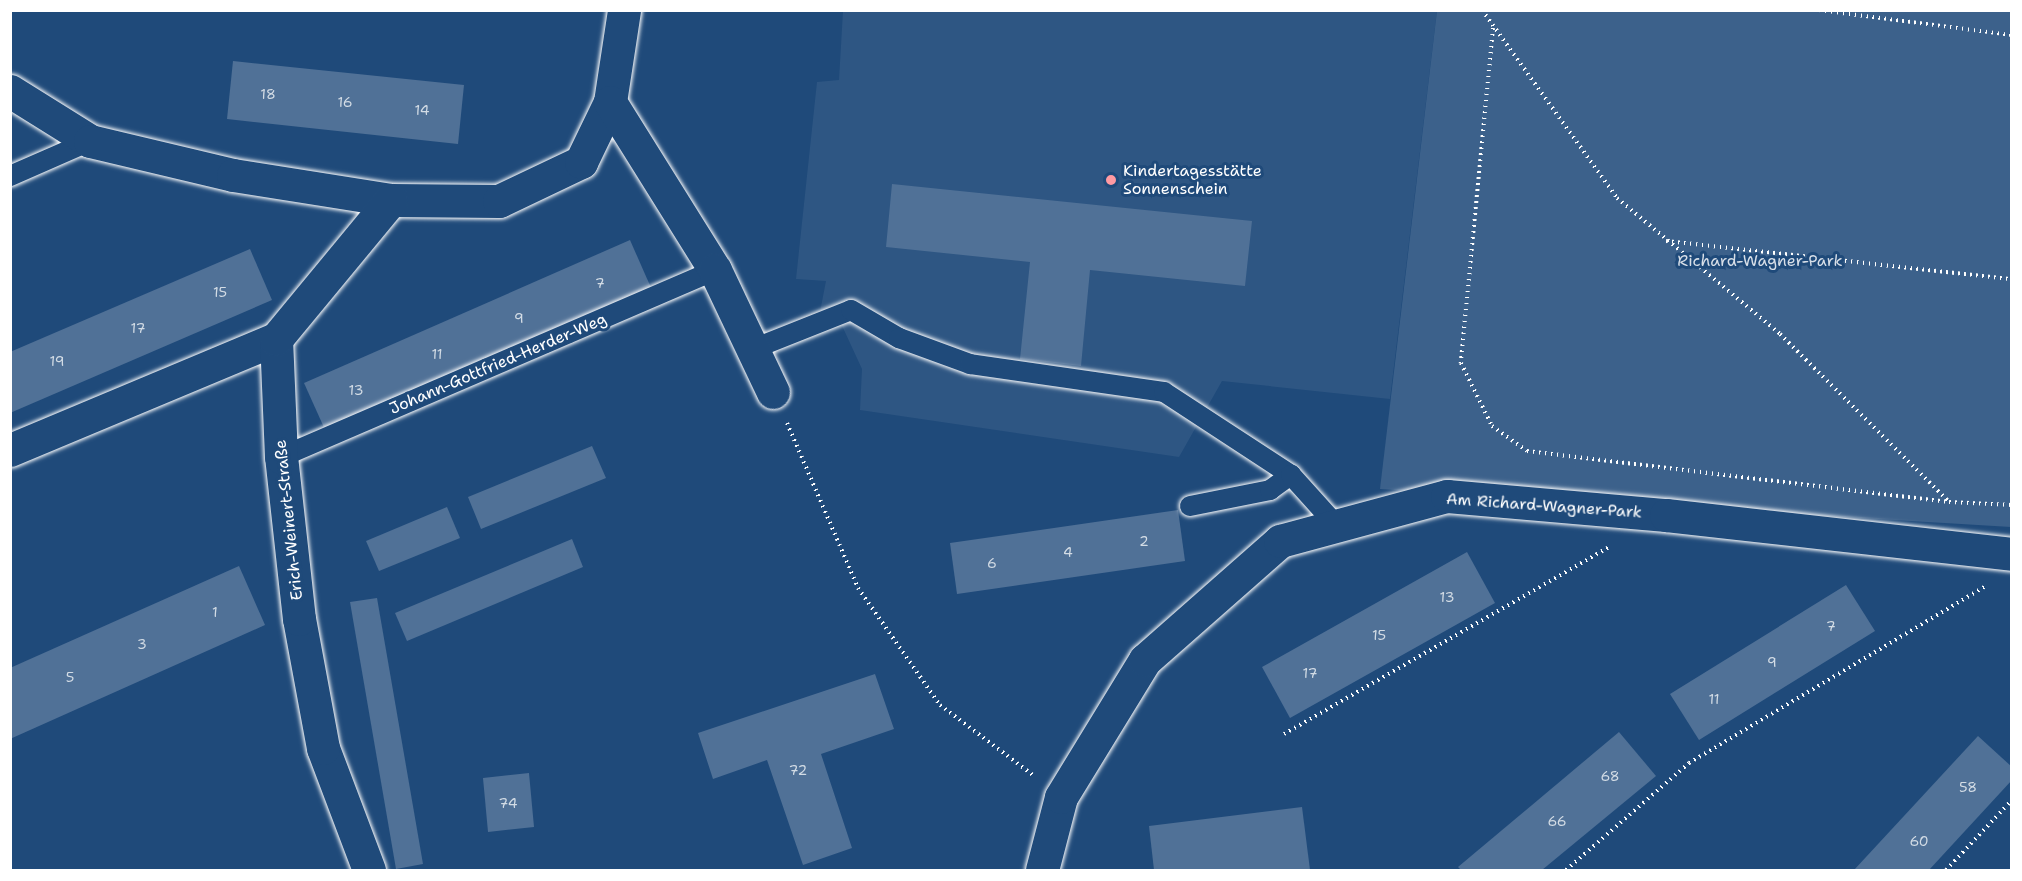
<!DOCTYPE html>
<meta charset="utf-8">
<style>
body{margin:0}
#map{position:relative;width:2022px;height:881px;overflow:hidden;background:#1f4a7a;font-family:"Shantell Sans",sans-serif}
div>[style]{position:absolute}
.built>*{inset:0;background:#2e5683}
.green>*{inset:0;background:#3c618b}
.building>*{inset:0;background:#507197}
.path>*{height:4px;margin-top:-2px;transform-origin:0;background:repeating-linear-gradient(90deg,#fff 0 1.5px,transparent 0 6px)}
.roads{filter:drop-shadow(0 0 2px #fff) drop-shadow(0 0 2px #fff)}
.lane>*{height:20px;margin:-10px;padding:0 10px;transform-origin:10px;border-radius:10px;background:#1f4a7a}
.street>*{height:33px;margin:-16.5px;padding:0 16.5px;transform-origin:16.5px;border-radius:16.5px;background:#1f4a7a}
.dots>*{width:16px;height:16px;translate:-50% -50%;box-sizing:border-box;border:3px solid #1f4a7a;border-radius:50%}
span{translate:-50% -50%;white-space:nowrap;text-align:center;line-height:1.15;-webkit-text-stroke:6px #1f4a7a;paint-order:stroke}
.number-label{font-size:14px;color:#d3dce5}
.number-label span{-webkit-text-stroke-width:0}
.poi-label{font-size:16px;color:#fff}
.left{translate:0 -50%;text-align:left}
.park-label{font-size:16px;color:#d8dfe8}
.street-label{font-size:16px;color:#fff}
.frame{position:absolute;inset:0;border:12px solid #fff;pointer-events:none}
</style>
<div id="map">
<div class="built">
<i style="clip-path:polygon(843px 11px,1437px 11px,1390px 399px,1222px 381px,1179px 457px,860px 410px,862px 369px,838px 317px,820px 312px,826px 281px,796px 279px,817px 82px,839px 80px)"></i>
</div>
<div class="green">
<i style="clip-path:polygon(1437px 11px,2011px 12px,2011px 527px,1380px 489px)"></i>
</div>
<div class="building">
<i style="clip-path:polygon(233px 61px,464px 85px,458px 144px,227px 119px)"></i>
<i style="clip-path:polygon(892px 184px,1252px 221px,1245px 286px,1090px 270px,1081px 366px,1020px 359px,1030px 262px,886px 247px)"></i>
<i style="clip-path:polygon(630px 240px,652px 290px,326px 432px,304px 383px)"></i>
<i style="clip-path:polygon(250px 249px,272px 300px,10px 413px,10px 352px)"></i>
<i style="clip-path:polygon(592px 446px,606px 478px,481px 529px,468px 497px)"></i>
<i style="clip-path:polygon(447px 507px,460px 538px,379px 571px,366px 541px)"></i>
<i style="clip-path:polygon(1178px 510px,1185px 561px,957px 594px,950px 543px)"></i>
<i style="clip-path:polygon(572px 539px,583px 567px,407px 641px,395px 613px)"></i>
<i style="clip-path:polygon(1467px 552px,1495px 603px,1290px 718px,1262px 667px)"></i>
<i style="clip-path:polygon(239px 566px,265px 625px,10px 739px,10px 668px)"></i>
<i style="clip-path:polygon(1846px 585px,1875px 631px,1699px 740px,1670px 694px)"></i>
<i style="clip-path:polygon(377px 598px,423px 864px,396px 869px,350px 602px)"></i>
<i style="clip-path:polygon(875px 674px,894px 729px,821px 754px,852px 848px,803px 865px,767px 760px,713px 779px,698px 733px)"></i>
<i style="clip-path:polygon(1619px 732px,1656px 776px,1542px 870px,1461px 870px,1458px 867px)"></i>
<i style="clip-path:polygon(1978px 736px,2012px 767px,2012px 780px,1929px 870px,1854px 870px)"></i>
<i style="clip-path:polygon(529px 773px,534px 827px,488px 832px,483px 778px)"></i>
<i style="clip-path:polygon(1302px 807px,1310px 870px,1154px 870px,1149px 826px)"></i>
</div>
<div class="path">
<i style="left:1482px;top:10px;width:231px;rotate:54.3deg"></i>
<i style="left:1617px;top:198px;width:212px;rotate:39.8deg"></i>
<i style="left:1780px;top:334px;width:238px;rotate:44.8deg"></i>
<i style="left:1949px;top:502px;width:63px;rotate:2.7deg"></i>
<i style="left:1819px;top:10px;width:195px;rotate:7.4deg"></i>
<i style="left:1493px;top:28px;width:337px;rotate:95.5deg"></i>
<i style="left:1461px;top:363px;width:70px;rotate:63.8deg"></i>
<i style="left:1492px;top:426px;width:43px;rotate:35.5deg"></i>
<i style="left:1527px;top:451px;width:425px;rotate:6.9deg"></i>
<i style="left:1666px;top:241px;width:348px;rotate:6.3deg"></i>
<i style="left:787px;top:423px;width:180px;rotate:66.7deg"></i>
<i style="left:858px;top:588px;width:143px;rotate:55deg"></i>
<i style="left:940px;top:705px;width:116px;rotate:37deg"></i>
<i style="left:1284px;top:734px;width:377px;rotate:-29.9deg"></i>
<i style="left:1566px;top:870px;width:163px;rotate:-41deg"></i>
<i style="left:1689px;top:763px;width:346px;rotate:-30.8deg"></i>
<i style="left:1946px;top:870px;width:96px;rotate:-46.7deg"></i>
</div>
<div class="roads">
<div class="lane">
<i style="left:10px;top:176px;width:87px;rotate:-23.6deg"></i>
<i style="left:753px;top:349px;width:105px;rotate:-21.7deg"></i>
<i style="left:851px;top:310px;width:56px;rotate:30.3deg"></i>
<i style="left:899px;top:338px;width:76px;rotate:20.1deg"></i>
<i style="left:970px;top:364px;width:196px;rotate:8.2deg"></i>
<i style="left:1164px;top:392px;width:152px;rotate:33.2deg"></i>
<i style="left:281px;top:457px;width:473px;rotate:-23.3deg"></i>
<i style="left:1190px;top:506px;width:82px;rotate:-11.3deg"></i>
<i style="left:1270px;top:490px;width:26px;rotate:-36deg"></i>
<i style="left:1291px;top:475px;width:69px;rotate:48deg"></i>
</div>
<div class="street">
<i style="left:10px;top:91px;width:94px;rotate:32deg"></i>
<i style="left:90px;top:141px;width:147px;rotate:13.4deg"></i>
<i style="left:233px;top:175px;width:160px;rotate:9deg"></i>
<i style="left:391px;top:200px;width:108px;rotate:0.5deg"></i>
<i style="left:499px;top:201px;width:91px;rotate:-25.4deg"></i>
<i style="left:581px;top:162px;width:67px;rotate:-64.2deg"></i>
<i style="left:610px;top:102px;width:93px;rotate:-81.3deg"></i>
<i style="left:610px;top:102px;width:198px;rotate:58deg"></i>
<i style="left:715px;top:270px;width:135px;rotate:64.6deg"></i>
<i style="left:10px;top:450px;width:288px;rotate:-22.7deg"></i>
<i style="left:369px;top:870px;width:130px;rotate:-110.7deg"></i>
<i style="left:323px;top:748px;width:131px;rotate:-100.5deg"></i>
<i style="left:299px;top:619px;width:163px;rotate:-96.3deg"></i>
<i style="left:281px;top:457px;width:118px;rotate:-92.4deg"></i>
<i style="left:276px;top:339px;width:180px;rotate:-50.4deg"></i>
<i style="left:1042px;top:870px;width:75px;rotate:-75.4deg"></i>
<i style="left:1061px;top:797px;width:161px;rotate:-58.5deg"></i>
<i style="left:1145px;top:660px;width:180px;rotate:-41.4deg"></i>
<i style="left:1280px;top:541px;width:173px;rotate:-15.1deg"></i>
<i style="left:1447px;top:496px;width:220px;rotate:5deg"></i>
<i style="left:1666px;top:515px;width:348px;rotate:6.4deg"></i>
</div>
</div>
<div class="dots">
<i style="left:1111px;top:180px;background:#ff9aa2"></i>
</div>
<div class="number-label">
<span style="left:268px;top:94px">18</span>
<span style="left:345px;top:102px">16</span>
<span style="left:422px;top:110px">14</span>
<span style="left:600px;top:283px">7</span>
<span style="left:220px;top:292px">15</span>
<span style="left:519px;top:318px">9</span>
<span style="left:138px;top:328px">17</span>
<span style="left:437px;top:354px">11</span>
<span style="left:57px;top:361px">19</span>
<span style="left:356px;top:390px">13</span>
<span style="left:1144px;top:541px">2</span>
<span style="left:1068px;top:552px">4</span>
<span style="left:992px;top:563px">6</span>
<span style="left:1447px;top:597px">13</span>
<span style="left:215px;top:612px">1</span>
<span style="left:1831px;top:626px">7</span>
<span style="left:1379px;top:635px">15</span>
<span style="left:142px;top:644px">3</span>
<span style="left:1772px;top:662px">9</span>
<span style="left:1310px;top:673px">17</span>
<span style="left:70px;top:677px">5</span>
<span style="left:1714px;top:699px">11</span>
<span style="left:798px;top:770px">72</span>
<span style="left:1610px;top:776px">68</span>
<span style="left:1968px;top:787px">58</span>
<span style="left:508px;top:803px">74</span>
<span style="left:1557px;top:821px">66</span>
<span style="left:1919px;top:841px">60</span>
</div>
<div class="poi-label">
<span class="left" style="left:1123px;top:180px">Kindertagesstätte<br>Sonnenschein</span>
</div>
<div class="park-label">
<span style="left:1760px;top:261px">Richard-Wagner-Park</span>
</div>
<div class="street-label">
<span style="left:498px;top:364px;rotate:-23deg">Johann-Gottfried-Herder-Weg</span>
<span style="left:1544px;top:506px;rotate:4deg">Am Richard-Wagner-Park</span>
<span style="left:289px;top:520px;rotate:-96deg">Erich-Weinert-Straße</span>
</div>
<div class="frame"></div>
</div>
